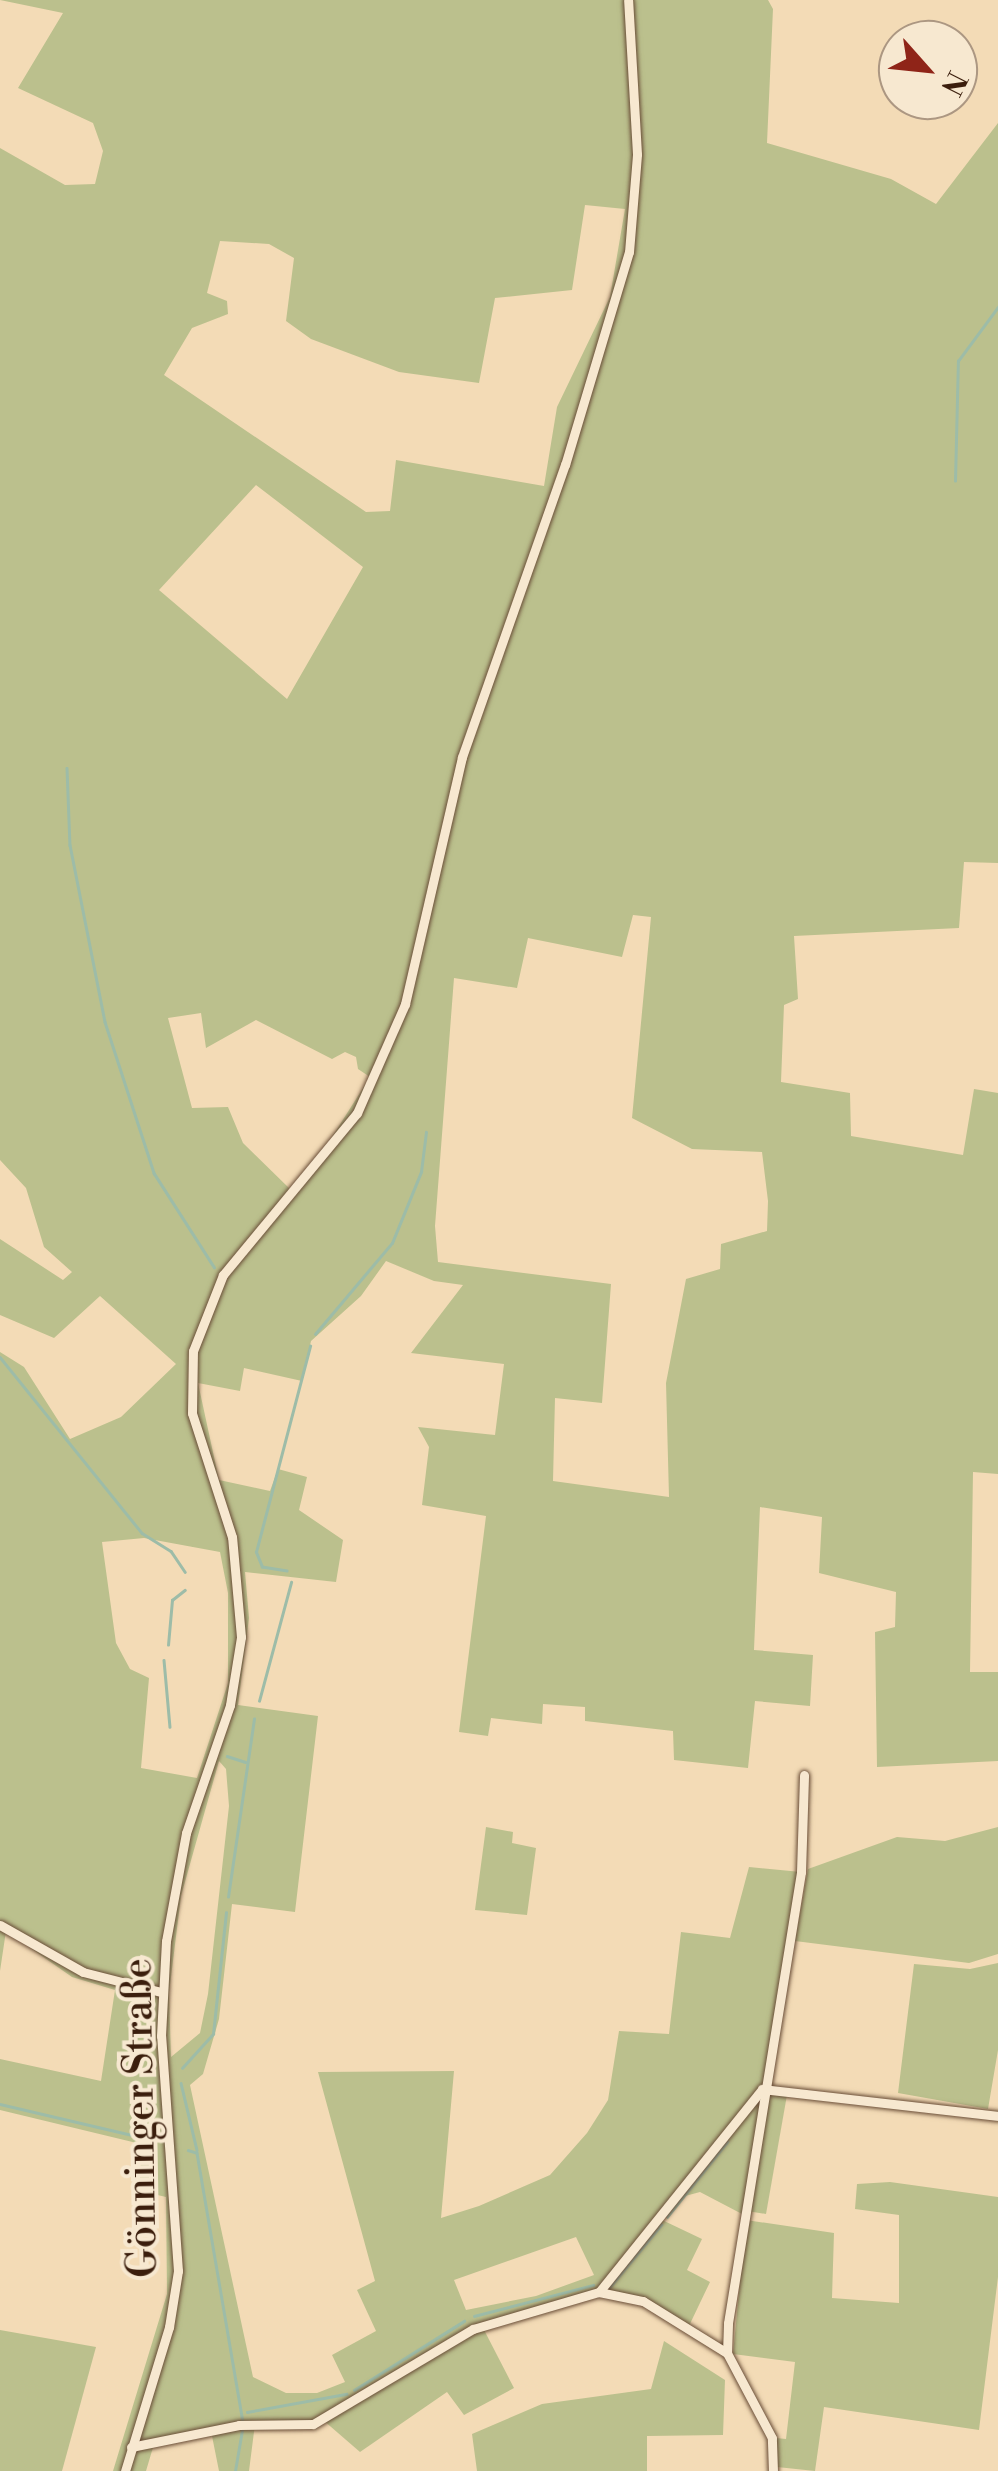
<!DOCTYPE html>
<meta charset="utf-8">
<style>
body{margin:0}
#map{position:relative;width:998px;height:2471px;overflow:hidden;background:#f3dbb6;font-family:"Libre Bodoni",serif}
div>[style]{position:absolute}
.green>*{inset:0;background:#bbc08d}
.stream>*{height:2.5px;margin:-1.25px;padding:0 1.25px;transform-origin:1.25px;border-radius:1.25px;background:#9dbca8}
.roads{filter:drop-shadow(0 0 2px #694d37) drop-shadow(0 0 2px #694d37)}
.minor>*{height:9px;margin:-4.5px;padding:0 4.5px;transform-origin:4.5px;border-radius:4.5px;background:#f7e8d0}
span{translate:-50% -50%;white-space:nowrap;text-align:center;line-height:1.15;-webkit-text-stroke:8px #f7e8d0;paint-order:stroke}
.street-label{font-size:40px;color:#3b1e0d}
.north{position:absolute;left:878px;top:20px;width:100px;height:100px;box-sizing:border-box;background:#f7e8d0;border:2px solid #ac9782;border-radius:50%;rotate:117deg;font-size:28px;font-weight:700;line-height:40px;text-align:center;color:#3b1e0d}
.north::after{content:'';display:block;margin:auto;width:35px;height:45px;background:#8f2418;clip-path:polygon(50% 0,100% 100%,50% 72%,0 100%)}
</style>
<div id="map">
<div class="green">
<i style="clip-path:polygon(evenodd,0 0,768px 0,773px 9px,767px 143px,891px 179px,936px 204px,998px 123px,998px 863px,964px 862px,959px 928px,794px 936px,798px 999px,784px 1005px,781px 1082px,850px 1093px,851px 1136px,963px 1155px,974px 1089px,998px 1093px,998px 1474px,973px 1472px,970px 1672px,998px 1672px,998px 1761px,877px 1767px,875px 1632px,895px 1627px,896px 1592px,819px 1573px,822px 1517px,760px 1507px,754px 1650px,813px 1655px,810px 1706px,755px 1701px,748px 1768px,674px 1760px,673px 1731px,585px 1721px,585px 1707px,543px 1704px,542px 1724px,491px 1718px,488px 1736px,459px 1732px,486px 1516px,422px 1505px,429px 1447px,418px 1427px,495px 1435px,504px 1364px,411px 1353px,463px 1285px,434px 1281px,386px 1261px,361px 1296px,311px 1341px,302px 1381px,244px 1368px,240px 1391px,198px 1383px,219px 1480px,270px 1491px,278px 1469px,307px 1477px,299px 1510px,343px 1540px,336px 1582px,245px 1572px,249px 1618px,238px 1705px,318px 1716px,295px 1912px,232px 1904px,219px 2019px,203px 2074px,190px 2085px,253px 2377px,286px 2393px,317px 2393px,345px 2382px,332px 2355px,376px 2331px,357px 2290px,375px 2281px,318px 2072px,454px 2071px,441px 2218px,479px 2206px,550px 2175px,587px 2133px,608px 2100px,619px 2031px,669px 2034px,681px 1932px,730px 1938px,749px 1867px,801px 1872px,742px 2214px,700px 2192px,674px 2199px,660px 2219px,702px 2239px,687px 2270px,710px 2282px,688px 2328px,643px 2301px,599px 2292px,482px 2326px,514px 2388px,464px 2415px,447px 2392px,360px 2452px,323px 2420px,255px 2424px,249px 2471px,219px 2471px,211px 2431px,154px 2444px,146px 2471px,113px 2471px,167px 2294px,166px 2197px,136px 2190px,145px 2145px,0 2110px,0 2059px,101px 2081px,115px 1990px,72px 1977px,6px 1931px,0 1971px,0 1352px,24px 1367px,70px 1439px,121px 1417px,176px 1364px,100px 1296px,54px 1338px,0 1315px,0 1239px,63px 1280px,72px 1272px,44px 1247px,26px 1188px,0 1160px,0 148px,65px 185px,95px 184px,103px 151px,93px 123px,18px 88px,63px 13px,0 0,585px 205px,625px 209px,610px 297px,557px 407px,544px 486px,396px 460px,390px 511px,366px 512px,164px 375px,192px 328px,228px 314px,227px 301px,207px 293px,220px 241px,269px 244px,294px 258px,286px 321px,311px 339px,399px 372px,479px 383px,495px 298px,572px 290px,585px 205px,0 0,256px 485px,363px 567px,287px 699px,159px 590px,256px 485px,0 0,633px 915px,651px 917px,632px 1118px,692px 1149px,762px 1152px,768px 1201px,767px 1231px,721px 1244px,720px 1269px,686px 1279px,666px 1383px,669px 1497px,553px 1481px,555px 1398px,602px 1403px,611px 1284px,438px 1262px,435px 1226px,454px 978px,517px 988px,528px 938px,622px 957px,633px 915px,0 0,201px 1013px,206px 1048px,256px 1020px,332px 1059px,345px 1052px,356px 1057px,358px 1069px,370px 1077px,318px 1159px,290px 1189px,243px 1143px,228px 1107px,192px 1108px,168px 1018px,201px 1013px,0 0,144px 1538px,220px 1552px,228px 1593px,228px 1683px,197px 1778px,141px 1768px,149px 1678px,130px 1669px,116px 1643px,102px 1542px,144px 1538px,0 0,219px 1761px,226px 1769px,229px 1806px,208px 1994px,200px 2033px,171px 2057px,169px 1993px,181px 1896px,219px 1761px,0 0,576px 2237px,594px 2275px,536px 2296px,466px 2310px,454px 2280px,576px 2237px)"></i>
<i style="clip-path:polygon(486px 1827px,513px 1832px,512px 1843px,536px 1848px,527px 1915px,475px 1910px)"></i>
<i style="clip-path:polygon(998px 1827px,998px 1954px,969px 1963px,795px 1941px,808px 1869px,897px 1837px,945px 1841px)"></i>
<i style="clip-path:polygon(998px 1963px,998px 2050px,988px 2109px,898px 2093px,914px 1964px,970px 1969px)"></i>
<i style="clip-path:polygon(771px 2094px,787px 2095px,766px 2214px,747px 2211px,765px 2098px)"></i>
<i style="clip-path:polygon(890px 2182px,998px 2197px,998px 2277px,979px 2430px,824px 2407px,815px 2471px,777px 2467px,776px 2438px,786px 2439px,795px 2362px,733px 2354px,746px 2220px,834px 2233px,832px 2298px,899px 2303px,899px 2215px,855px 2209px,857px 2184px)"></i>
<i style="clip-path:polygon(0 2330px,96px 2347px,62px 2471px,0 2471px)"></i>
<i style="clip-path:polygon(664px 2341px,725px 2380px,723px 2435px,647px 2436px,647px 2471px,477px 2471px,472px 2434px,542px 2404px,651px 2389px)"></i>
</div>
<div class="stream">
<i style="left:955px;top:481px;width:120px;rotate:-88.6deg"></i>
<i style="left:958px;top:361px;width:67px;rotate:-53.5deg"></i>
<i style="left:67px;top:768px;width:77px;rotate:87.8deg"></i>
<i style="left:70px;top:845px;width:180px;rotate:78.8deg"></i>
<i style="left:105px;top:1022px;width:159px;rotate:72deg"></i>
<i style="left:154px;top:1173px;width:112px;rotate:57.4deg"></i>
<i style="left:315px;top:1334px;width:119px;rotate:-49.8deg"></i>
<i style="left:392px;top:1243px;width:77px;rotate:-67.8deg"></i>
<i style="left:421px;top:1172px;width:40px;rotate:-82.9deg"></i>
<i style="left:0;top:1357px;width:226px;rotate:51.1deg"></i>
<i style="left:142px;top:1533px;width:34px;rotate:32deg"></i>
<i style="left:171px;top:1551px;width:25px;rotate:56deg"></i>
<i style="left:287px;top:1571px;width:25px;rotate:-171deg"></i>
<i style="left:262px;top:1567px;width:16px;rotate:-112deg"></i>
<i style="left:256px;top:1552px;width:213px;rotate:-75.3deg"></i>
<i style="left:168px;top:1645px;width:45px;rotate:-84.9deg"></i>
<i style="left:172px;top:1600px;width:16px;rotate:-38deg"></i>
<i style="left:164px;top:1660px;width:67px;rotate:84.9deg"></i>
<i style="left:259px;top:1701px;width:123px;rotate:-74.9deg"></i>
<i style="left:227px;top:1756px;width:19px;rotate:18deg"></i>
<i style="left:228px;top:1897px;width:180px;rotate:-81.7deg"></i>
<i style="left:182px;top:2068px;width:46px;rotate:-47.6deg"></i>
<i style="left:213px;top:2034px;width:122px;rotate:-83.9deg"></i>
<i style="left:181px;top:2083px;width:69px;rotate:76.6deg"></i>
<i style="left:0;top:2104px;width:157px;rotate:13.2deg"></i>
<i style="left:188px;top:2150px;width:9px;rotate:18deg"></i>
<i style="left:197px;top:2153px;width:273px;rotate:80.3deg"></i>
<i style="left:667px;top:2217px;width:96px;rotate:-51.3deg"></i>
<i style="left:609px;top:2288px;width:82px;rotate:-50.5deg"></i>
<i style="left:474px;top:2316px;width:123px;rotate:-14.6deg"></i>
<i style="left:354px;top:2390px;width:130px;rotate:-32.1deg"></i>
<i style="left:247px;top:2412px;width:101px;rotate:-10.3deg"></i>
<i style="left:235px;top:2471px;width:42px;rotate:-80.3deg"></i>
</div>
<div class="roads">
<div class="minor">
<i style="left:0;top:1925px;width:95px;rotate:29.5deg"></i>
<i style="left:83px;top:1972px;width:81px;rotate:14.4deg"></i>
<i style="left:762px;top:2089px;width:238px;rotate:6.5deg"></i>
<i style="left:599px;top:2292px;width:45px;rotate:11.6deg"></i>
<i style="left:643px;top:2301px;width:99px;rotate:31.8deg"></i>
<i style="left:131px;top:2447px;width:110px;rotate:-11.5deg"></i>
<i style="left:239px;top:2425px;width:74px;rotate:-0.8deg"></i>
<i style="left:313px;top:2424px;width:186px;rotate:-30.7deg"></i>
<i style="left:473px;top:2329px;width:131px;rotate:-16.4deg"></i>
<i style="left:599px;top:2292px;width:260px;rotate:-51.2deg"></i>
<i style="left:125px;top:2471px;width:151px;rotate:-73deg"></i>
<i style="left:169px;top:2327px;width:57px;rotate:-80.9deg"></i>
<i style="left:178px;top:2271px;width:236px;rotate:-94.1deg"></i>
<i style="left:161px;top:2036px;width:95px;rotate:-87deg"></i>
<i style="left:166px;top:1941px;width:110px;rotate:-79.5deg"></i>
<i style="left:186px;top:1833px;width:135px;rotate:-71deg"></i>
<i style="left:230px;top:1705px;width:69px;rotate:-80.8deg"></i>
<i style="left:241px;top:1637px;width:100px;rotate:-95.1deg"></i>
<i style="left:232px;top:1537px;width:130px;rotate:-107.9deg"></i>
<i style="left:192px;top:1413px;width:62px;rotate:-89.1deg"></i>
<i style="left:193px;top:1351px;width:82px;rotate:-68.5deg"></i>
<i style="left:223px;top:1275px;width:210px;rotate:-50.4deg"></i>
<i style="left:357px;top:1113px;width:119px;rotate:-66.2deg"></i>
<i style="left:405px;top:1004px;width:253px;rotate:-77deg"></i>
<i style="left:462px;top:757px;width:310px;rotate:-70.6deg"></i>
<i style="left:565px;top:465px;width:222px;rotate:-73.3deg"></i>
<i style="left:629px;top:252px;width:98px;rotate:-85.3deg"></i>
<i style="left:637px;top:154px;width:154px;rotate:-93.3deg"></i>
<i style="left:773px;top:2471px;width:33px;rotate:-92deg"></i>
<i style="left:772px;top:2438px;width:96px;rotate:-117.9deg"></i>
<i style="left:727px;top:2353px;width:30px;rotate:-88deg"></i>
<i style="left:728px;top:2323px;width:457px;rotate:-80.8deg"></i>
<i style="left:801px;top:1872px;width:97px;rotate:-88.2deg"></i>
</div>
</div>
<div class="street-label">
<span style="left:141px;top:2118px;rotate:-91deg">Gönninger Straße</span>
</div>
<div class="north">N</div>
</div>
